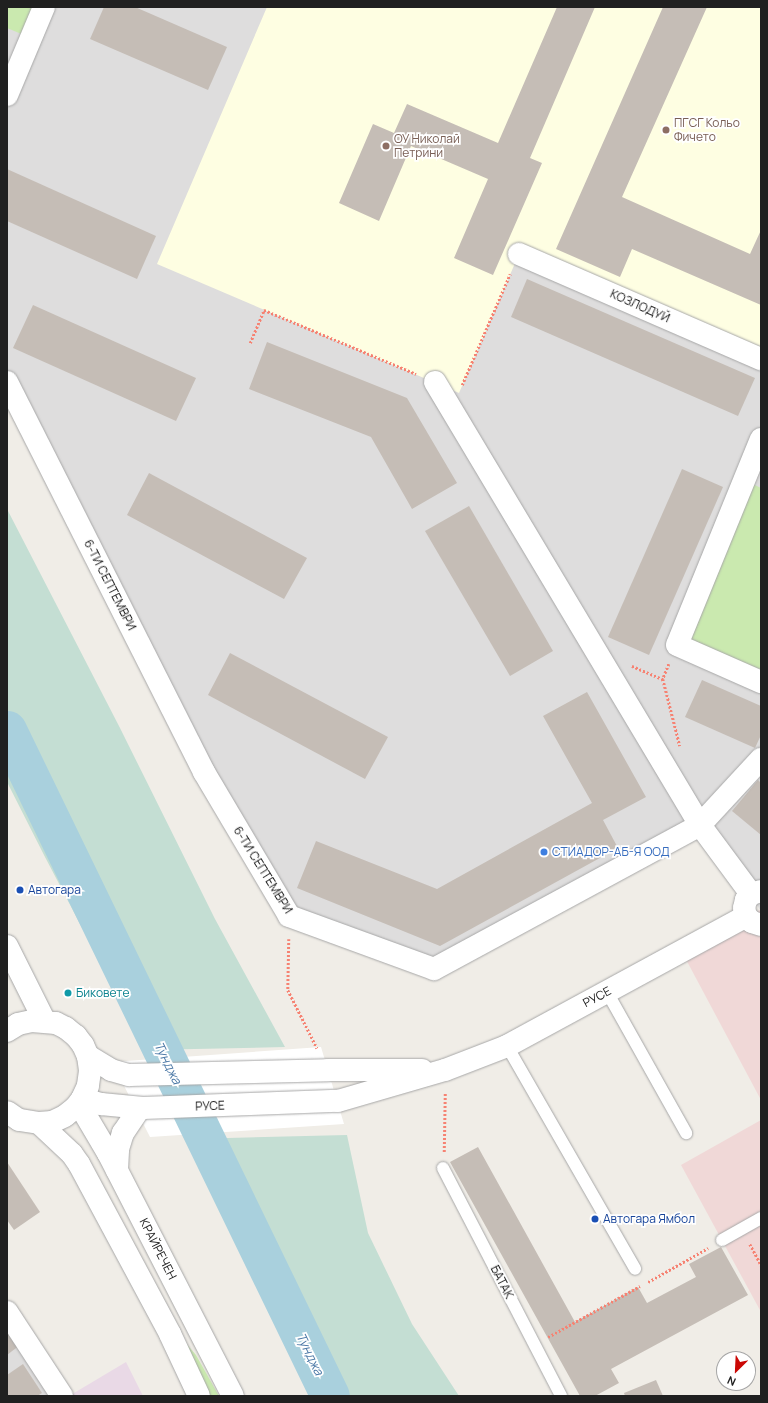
<!DOCTYPE html>
<meta charset="utf-8">
<style>
body{margin:0}
#map{position:relative;width:768px;height:1403px;overflow:hidden;background:#f0ede7;font-family:Manrope,sans-serif}
div>[style]{position:absolute}
.residential>*{inset:0;background:#dedddd}
.commercial>*{inset:0;background:#f0d8d7}
.industrial>*{inset:0;background:#e9d9e6}
.education>*{inset:0;background:#fefee2}
.grass>*{inset:0;background:#cae9af}
.wetland>*{inset:0;background:#c4ded3}
.pier>*{inset:0;background:#fff}
.river>*{height:39px;margin:-19.5px;padding:0 19.5px;transform-origin:19.5px;border-radius:19.5px;background:#a9d0dd}
.building>*{inset:0;background:#c5bdb6}
.path>*{height:2.5px;margin-top:-1.25px;transform-origin:0;background:repeating-linear-gradient(90deg,#f68272 0 2px,transparent 0 4px)}
.roads{filter:drop-shadow(0 0 1px #a7a7a7) drop-shadow(0 0 1px #a7a7a7)}
.service>*{height:12px;margin:-6px;padding:0 6px;transform-origin:6px;border-radius:6px;background:#fff}
.minor>*{height:22px;margin:-11px;padding:0 11px;transform-origin:11px;border-radius:11px;background:#fff}
.tertiary>*{height:22px;margin:-11px;padding:0 11px;transform-origin:11px;border-radius:11px;background:#fff}
.dots>*{width:11px;height:11px;translate:-50% -50%;box-sizing:border-box;border:2px solid #fff;border-radius:50%}
span{translate:-50% -50%;white-space:nowrap;text-align:center;line-height:1.15;-webkit-text-stroke:3.5px #fff;paint-order:stroke}
.education-label{font-size:12px;color:#785e54}
.left{translate:0 -50%;text-align:left}
.street-label{font-size:12px;color:#202020}
.shop-label{font-size:12px;color:#366cbe}
.transit-label{font-size:12px;color:#164399}
.culture-label{font-size:12px;color:#0d838f}
.water-label{font-size:13px;color:#4b78a6;font-style:italic}
.frame{position:absolute;inset:0;border:8px solid #202020;pointer-events:none}
.north{position:absolute;left:716px;top:1351px;width:40px;height:40px;box-sizing:border-box;background:#fff;border:1px solid #a6a6a6;border-radius:50%;rotate:204deg;font-size:11px;font-weight:700;line-height:16px;text-align:center;color:#202020}
.north::after{content:'';display:block;margin:auto;width:14px;height:18px;background:#cb0805;clip-path:polygon(50% 0,100% 100%,50% 72%,0 100%)}
</style>
<div id="map">
<div class="residential">
<i style="clip-path:polygon(7px 7px,761px 7px,761px 911px,700px 825px,434px 969px,289px 916px,7px 382px)"></i>
<i style="clip-path:polygon(7px 1312px,62px 1396px,7px 1396px)"></i>
</div>
<div class="commercial">
<i style="clip-path:polygon(760px 910px,761px 911px,761px 1100px,682px 952px)"></i>
<i style="clip-path:polygon(761px 1120px,761px 1312px,681px 1165px)"></i>
</div>
<div class="industrial">
<i style="clip-path:polygon(126px 1362px,143px 1396px,69px 1396px)"></i>
</div>
<div class="education">
<i style="clip-path:polygon(267px 7px,761px 7px,761px 359px,519px 254px,459px 393px,157px 264px)"></i>
</div>
<div class="grass">
<i style="clip-path:polygon(7px 7px,44px 7px,31px 38px,7px 28px)"></i>
<i style="clip-path:polygon(744px 480px,761px 488px,761px 682px,677px 645px)"></i>
<i style="clip-path:polygon(174px 1329px,196px 1355px,219px 1396px,208px 1396px)"></i>
</div>
<div class="wetland">
<i style="clip-path:polygon(7px 509px,120px 728px,215px 919px,285px 1047px,146px 1050px,45px 857px,7px 782px)"></i>
<i style="clip-path:polygon(347px 1135px,368px 1233px,412px 1324px,459px 1396px,315px 1396px,190px 1139px)"></i>
</div>
<div class="pier">
<i style="clip-path:polygon(321px 1047px,344px 1124px,150px 1137px,112px 1062px)"></i>
</div>
<div class="river">
<i style="left:7px;top:730px;width:740px;rotate:64.13deg"></i>
</div>
<div class="building">
<i style="clip-path:polygon(104px 7px,135px 7px,227px 47px,208px 90px,90px 39px)"></i>
<i style="clip-path:polygon(557px 7px,595px 7px,530px 158px,542px 163px,493px 275px,454px 258px,488px 179px,411px 146px,379px 221px,339px 203px,373px 124px,394px 133px,407px 104px,498px 143px)"></i>
<i style="clip-path:polygon(663px 7px,707px 7px,622px 197px,750px 254px,761px 230px,761px 305px,632px 249px,620px 277px,556px 249px)"></i>
<i style="clip-path:polygon(7px 169px,156px 236px,137px 279px,7px 221px)"></i>
<i style="clip-path:polygon(527px 279px,755px 378px,738px 416px,511px 317px)"></i>
<i style="clip-path:polygon(33px 305px,196px 378px,176px 421px,13px 348px)"></i>
<i style="clip-path:polygon(267px 342px,407px 398px,457px 483px,412px 509px,371px 437px,249px 389px)"></i>
<i style="clip-path:polygon(682px 469px,723px 487px,649px 655px,608px 637px)"></i>
<i style="clip-path:polygon(149px 473px,307px 558px,284px 599px,127px 515px)"></i>
<i style="clip-path:polygon(469px 506px,553px 651px,510px 676px,425px 531px)"></i>
<i style="clip-path:polygon(230px 653px,388px 737px,365px 779px,208px 695px)"></i>
<i style="clip-path:polygon(702px 680px,761px 706px,761px 735px,755px 748px,685px 717px)"></i>
<i style="clip-path:polygon(587px 692px,646px 797px,603px 820px,618px 848px,440px 946px,297px 888px,316px 841px,437px 889px,592px 803px,543px 716px)"></i>
<i style="clip-path:polygon(758px 780px,761px 783px,761px 835px,732px 811px)"></i>
<i style="clip-path:polygon(478px 1147px,575px 1322px,638px 1287px,647px 1303px,696px 1277px,689px 1264px,721px 1247px,748px 1295px,611px 1369px,619px 1383px,595px 1396px,580px 1396px,450px 1162px)"></i>
<i style="clip-path:polygon(7px 1162px,40px 1212px,14px 1230px,7px 1220px)"></i>
<i style="clip-path:polygon(7px 1329px,20px 1345px,7px 1355px)"></i>
<i style="clip-path:polygon(23px 1364px,42px 1393px,37px 1396px,7px 1396px,7px 1375px)"></i>
<i style="clip-path:polygon(656px 1380px,663px 1396px,625px 1396px,624px 1393px)"></i>
</div>
<div class="path">
<i style="left:250px;top:343px;width:36px;rotate:-67deg"></i>
<i style="left:264px;top:310px;width:165px;rotate:22.8deg"></i>
<i style="left:462px;top:385px;width:121px;rotate:-66.6deg"></i>
<i style="left:669px;top:664px;width:16px;rotate:112deg"></i>
<i style="left:663px;top:679px;width:69px;rotate:75.8deg"></i>
<i style="left:632px;top:666px;width:34px;rotate:23deg"></i>
<i style="left:289px;top:939px;width:51px;rotate:91.1deg"></i>
<i style="left:288px;top:990px;width:65px;rotate:63.4deg"></i>
<i style="left:444px;top:1152px;width:59px;rotate:-89deg"></i>
<i style="left:750px;top:1244px;width:24px;rotate:62deg"></i>
<i style="left:648px;top:1282px;width:69px;rotate:-29.5deg"></i>
<i style="left:548px;top:1337px;width:105px;rotate:-29deg"></i>
</div>
<div class="roads">
<div class="service">
<i style="left:607px;top:992px;width:162px;rotate:60.7deg"></i>
<i style="left:507px;top:1046px;width:257px;rotate:60.1deg"></i>
<i style="left:443px;top:1168px;width:257px;rotate:62.6deg"></i>
<i style="left:722px;top:1240px;width:45px;rotate:-29.4deg"></i>
</div>
<div class="minor">
<i style="left:7px;top:95px;width:95px;rotate:-67.2deg"></i>
<i style="left:519px;top:254px;width:264px;rotate:23.5deg"></i>
<i style="left:7px;top:382px;width:437px;rotate:63.2deg"></i>
<i style="left:204px;top:772px;width:167px;rotate:59.4deg"></i>
<i style="left:289px;top:916px;width:154px;rotate:20.1deg"></i>
<i style="left:434px;top:969px;width:302px;rotate:-28.4deg"></i>
<i style="left:700px;top:825px;width:90px;rotate:-47.3deg"></i>
<i style="left:435px;top:382px;width:516px;rotate:59.11deg"></i>
<i style="left:700px;top:825px;width:86px;rotate:53.5deg"></i>
<i style="left:761px;top:439px;width:222px;rotate:112.2deg"></i>
<i style="left:677px;top:645px;width:92px;rotate:23.8deg"></i>
<i style="left:7px;top:1312px;width:100px;rotate:56.8deg"></i>
</div>
<div class="tertiary">
<i style="left:761px;top:891px;width:10px;rotate:163deg"></i>
<i style="left:751px;top:894px;width:8px;rotate:130deg"></i>
<i style="left:746px;top:900px;width:8px;rotate:104deg"></i>
<i style="left:744px;top:908px;width:8px;rotate:76deg"></i>
<i style="left:746px;top:916px;width:8px;rotate:45deg"></i>
<i style="left:752px;top:922px;width:9px;rotate:18deg"></i>
<i style="left:7px;top:946px;width:83px;rotate:63.4deg"></i>
<i style="left:7px;top:1031px;width:13px;rotate:-32deg"></i>
<i style="left:18px;top:1024px;width:14px;rotate:-12deg"></i>
<i style="left:32px;top:1021px;width:24px;rotate:5deg"></i>
<i style="left:56px;top:1023px;width:11px;rotate:27deg"></i>
<i style="left:66px;top:1028px;width:13px;rotate:39deg"></i>
<i style="left:76px;top:1036px;width:11px;rotate:52deg"></i>
<i style="left:83px;top:1045px;width:12px;rotate:66deg"></i>
<i style="left:88px;top:1056px;width:15px;rotate:82deg"></i>
<i style="left:90px;top:1071px;width:15px;rotate:98deg"></i>
<i style="left:88px;top:1086px;width:14px;rotate:115deg"></i>
<i style="left:82px;top:1099px;width:10px;rotate:127deg"></i>
<i style="left:76px;top:1107px;width:14px;rotate:141deg"></i>
<i style="left:65px;top:1116px;width:14px;rotate:155deg"></i>
<i style="left:52px;top:1122px;width:13px;rotate:176deg"></i>
<i style="left:39px;top:1123px;width:20px;rotate:-171deg"></i>
<i style="left:19px;top:1120px;width:14px;rotate:-146deg"></i>
<i style="left:88px;top:1056px;width:27px;rotate:31deg"></i>
<i style="left:111px;top:1070px;width:19px;rotate:16deg"></i>
<i style="left:129px;top:1075px;width:199px;rotate:-1.4deg"></i>
<i style="left:328px;top:1070px;width:94px"></i>
<i style="left:82px;top:1099px;width:20px;rotate:15deg"></i>
<i style="left:101px;top:1104px;width:42px;rotate:5.4deg"></i>
<i style="left:143px;top:1108px;width:195px;rotate:-2.1deg"></i>
<i style="left:338px;top:1101px;width:111px;rotate:-16.2deg"></i>
<i style="left:445px;top:1070px;width:66px;rotate:-21.2deg"></i>
<i style="left:507px;top:1046px;width:272px;rotate:-28.5deg"></i>
<i style="left:79px;top:1104px;width:57px;rotate:59.4deg"></i>
<i style="left:108px;top:1153px;width:273px;rotate:62.8deg"></i>
<i style="left:39px;top:1123px;width:45px;rotate:43.2deg"></i>
<i style="left:72px;top:1154px;width:12px;rotate:55deg"></i>
<i style="left:79px;top:1164px;width:193px;rotate:61.8deg"></i>
<i style="left:170px;top:1334px;width:68px;rotate:64.9deg"></i>
<i style="left:117px;top:1170px;width:21px;rotate:-87deg"></i>
<i style="left:118px;top:1149px;width:17px;rotate:-73deg"></i>
<i style="left:123px;top:1133px;width:30px;rotate:-56deg"></i>
</div>
</div>
<div class="dots">
<i style="left:666px;top:130px;background:#8d6e63"></i>
<i style="left:386px;top:146px;background:#8d6e63"></i>
<i style="left:544px;top:852px;background:#3f7fe0"></i>
<i style="left:20px;top:890px;background:#1a4fb4"></i>
<i style="left:68px;top:993px;background:#0f9aa8"></i>
<i style="left:595px;top:1219px;background:#1a4fb4"></i>
</div>
<div class="education-label">
<span class="left" style="left:674px;top:130px">ПГСГ Кольо<br>Фичето</span>
<span class="left" style="left:394px;top:146px">ОУ Николай<br>Петрини</span>
</div>
<div class="street-label">
<span style="left:640px;top:306px;rotate:24deg">КОЗЛОДУЙ</span>
<span style="left:110px;top:585px;rotate:63deg">6-ТИ СЕПТЕМВРИ</span>
<span style="left:263px;top:870px;rotate:58deg">6-ТИ СЕПТЕМВРИ</span>
<span style="left:597px;top:997px;rotate:-28deg">РУСЕ</span>
<span style="left:210px;top:1106px;rotate:-2deg">РУСЕ</span>
<span style="left:158px;top:1249px;rotate:63deg">КРАЙРЕЧЕН</span>
<span style="left:502px;top:1282px;rotate:63deg">БАТАК</span>
</div>
<div class="shop-label">
<span class="left" style="left:552px;top:852px">СТИАДОР-АБ-Я ООД</span>
</div>
<div class="transit-label">
<span class="left" style="left:28px;top:890px">Автогара</span>
<span class="left" style="left:603px;top:1219px">Автогара Ямбол</span>
</div>
<div class="culture-label">
<span class="left" style="left:76px;top:993px">Биковете</span>
</div>
<div class="water-label">
<span style="left:168px;top:1063px;rotate:64deg">Тунджа</span>
<span style="left:310px;top:1354px;rotate:64deg">Тунджа</span>
</div>
<div class="frame"></div>
<div class="north">N</div>
</div>
